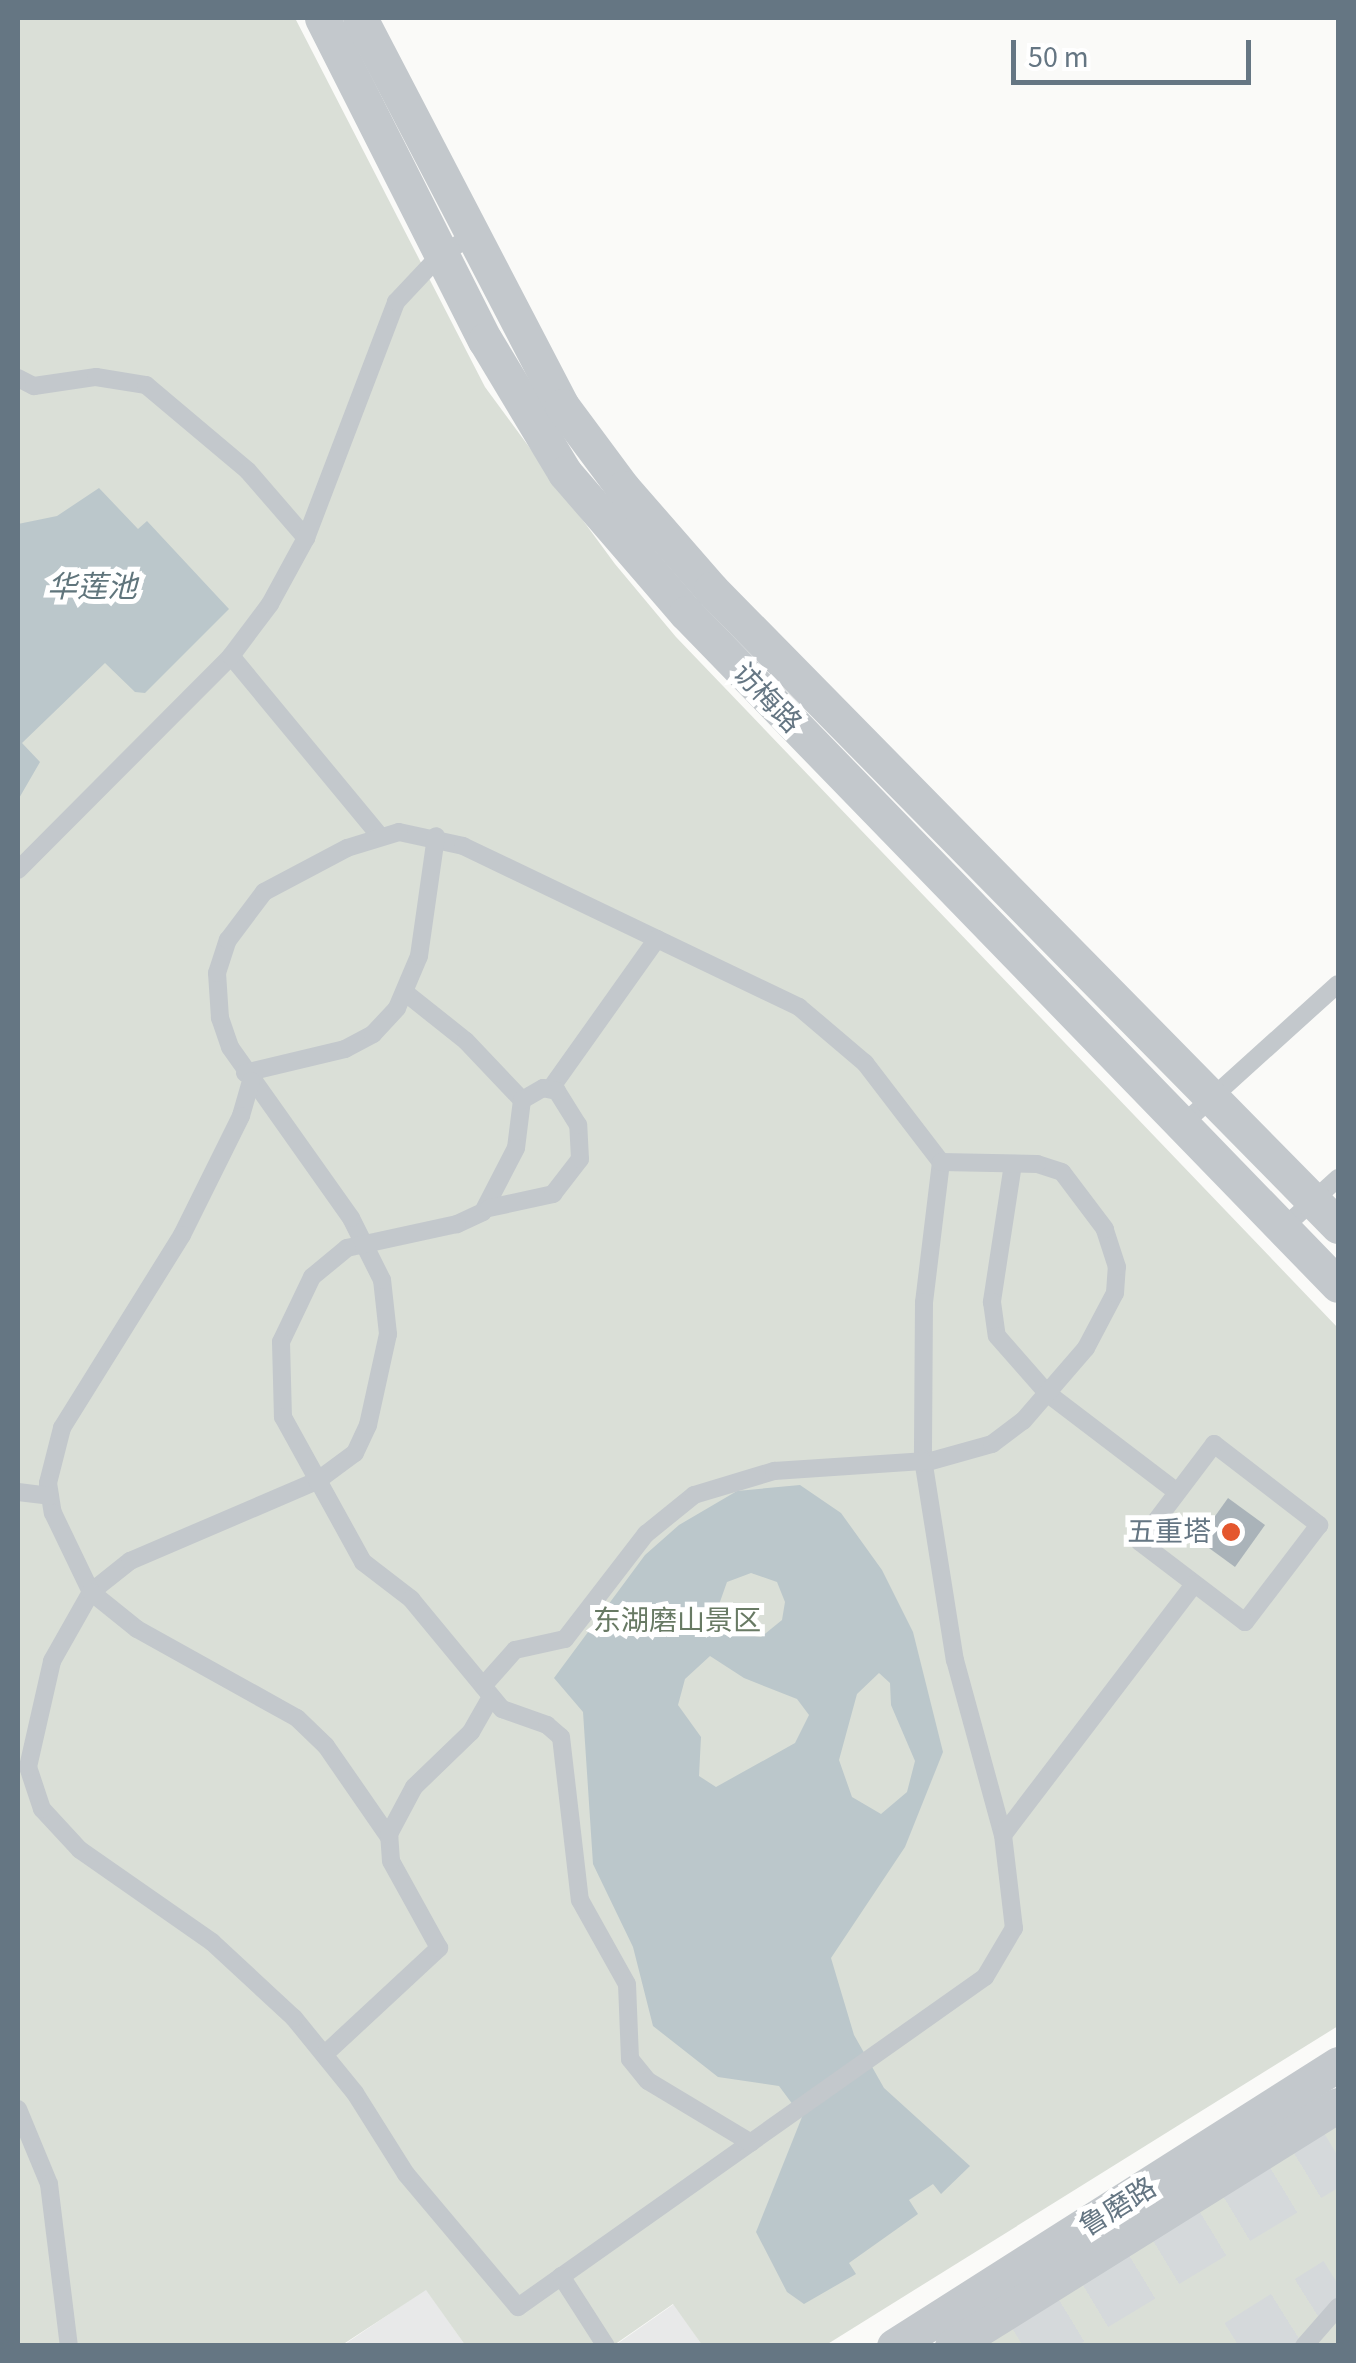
<!DOCTYPE html>
<meta charset="utf-8">
<style>
body{margin:0}
#map{position:relative;width:1356px;height:2363px;overflow:hidden;background:#fafaf8;font-family:"Source Sans 3","Noto Sans SC",sans-serif}
div>[style]{position:absolute}
.built>*{inset:0;background:#e8e9e9}
.green>*{inset:0;background:#dadfd7}
.water>*{inset:0;background:#bbc7cb}
.building>*{inset:0;background:#aab3b9}
.trunk-tunnel>*{height:55px;margin-top:-27.5px;transform-origin:0;background:repeating-linear-gradient(90deg,#d5d9db 0 55px,transparent 0 83px)}
.service>*{height:18px;margin:-9px;padding:0 9px;transform-origin:9px;border-radius:9px;background:#c3c8cc}
.minor>*{height:35px;margin:-17.5px;padding:0 17.5px;transform-origin:17.5px;border-radius:17.5px;background:#c3c8cc}
.dots>*{width:28px;height:28px;translate:-50% -50%;box-sizing:border-box;border:5px solid #fff;border-radius:50%}
span{translate:-50% -50%;white-space:nowrap;text-align:center;line-height:1.15;-webkit-text-stroke:10px #fff;paint-order:stroke}
.street-label{font-size:28px;color:#657683}
.poi-label{font-size:28px;color:#657683}
.right{translate:-100% -50%;text-align:right}
.park-label{font-size:28px;color:#687a64}
.water-label{font-size:30px;color:#60757c;font-style:italic}
.frame{position:absolute;inset:0;border:20px solid #657683;pointer-events:none}
.scale{position:absolute;left:1011px;top:40px;width:240px;height:45px;box-sizing:border-box;border:5px solid #657683;border-top:0;padding-left:12px;font-size:30px;line-height:35px;white-space:nowrap;color:#657683;-webkit-text-stroke:8px #fff;paint-order:stroke}
</style>
<div id="map">
<div class="built">
<i style="clip-path:polygon(426px 2289px,465px 2345px,342px 2346px)"></i>
<i style="clip-path:polygon(674px 2304px,702px 2345px,614px 2346px)"></i>
</div>
<div class="green">
<i style="clip-path:polygon(18px 18px,295px 18px,485px 387px,615px 564px,676px 637px,1338px 1328px,1338px 2026px,826px 2345px,702px 2345px,673px 2304px,614px 2345px,465px 2345px,426px 2290px,342px 2345px,18px 2345px)"></i>
<i style="clip-path:polygon(1338px 2119px,1338px 2345px,979px 2346px)"></i>
</div>
<div class="water">
<i style="clip-path:polygon(99px 488px,138px 529px,147px 521px,229px 609px,145px 693px,135px 692px,105px 663px,22px 743px,40px 762px,18px 800px,18px 524px,57px 516px)"></i>
<i style="clip-path:polygon(evenodd,800px 1485px,841px 1513px,882px 1570px,913px 1632px,943px 1752px,905px 1847px,831px 1958px,854px 2035px,884px 2088px,970px 2166px,941px 2194px,933px 2184px,909px 2200px,918px 2214px,849px 2263px,856px 2274px,804px 2304px,787px 2292px,756px 2232px,802px 2117px,779px 2086px,718px 2077px,653px 2026px,633px 1947px,593px 1864px,583px 1712px,554px 1678px,645px 1555px,679px 1525px,737px 1491px,800px 1485px,751px 1573px,777px 1582px,785px 1602px,782px 1620px,761px 1637px,735px 1633px,716px 1613px,727px 1582px,751px 1573px,800px 1485px,710px 1656px,744px 1678px,797px 1699px,809px 1715px,795px 1743px,716px 1787px,699px 1776px,701px 1737px,678px 1705px,685px 1679px,710px 1656px,800px 1485px,879px 1673px,890px 1683px,891px 1705px,915px 1761px,907px 1792px,881px 1814px,852px 1797px,839px 1760px,857px 1694px,879px 1673px)"></i>
</div>
<div class="building">
<i style="clip-path:polygon(1228px 1498px,1265px 1525px,1235px 1567px,1198px 1540px)"></i>
</div>
<div class="trunk-tunnel">
<i style="left:1023px;top:2346px;width:368px;rotate:-31.2deg"></i>
<i style="left:1239px;top:2346px;width:117px;rotate:-32.1deg"></i>
</div>
<div class="service">
<i style="left:18px;top:378px;width:18px;rotate:27deg"></i>
<i style="left:34px;top:386px;width:63px;rotate:-8.3deg"></i>
<i style="left:96px;top:377px;width:51px;rotate:9.1deg"></i>
<i style="left:146px;top:385px;width:133px;rotate:40.1deg"></i>
<i style="left:248px;top:471px;width:89px;rotate:49.1deg"></i>
<i style="left:231px;top:656px;width:232px;rotate:50.4deg"></i>
<i style="left:399px;top:832px;width:66px;rotate:12.3deg"></i>
<i style="left:463px;top:846px;width:373px;rotate:25.6deg"></i>
<i style="left:799px;top:1007px;width:87px;rotate:40.3deg"></i>
<i style="left:865px;top:1063px;width:125px;rotate:52.5deg"></i>
<i style="left:941px;top:1162px;width:141px;rotate:96.9deg"></i>
<i style="left:924px;top:1302px;width:157px;rotate:90.4deg"></i>
<i style="left:923px;top:1459px;width:204px;rotate:81deg"></i>
<i style="left:955px;top:1660px;width:181px;rotate:74.7deg"></i>
<i style="left:1003px;top:1835px;width:94px;rotate:83.3deg"></i>
<i style="left:1014px;top:1928px;width:57px;rotate:120.6deg"></i>
<i style="left:985px;top:1977px;width:572px;rotate:144.75deg"></i>
<i style="left:518px;top:2307px;width:174px;rotate:-130.1deg"></i>
<i style="left:406px;top:2174px;width:96px;rotate:-122.2deg"></i>
<i style="left:355px;top:2093px;width:97px;rotate:-129.1deg"></i>
<i style="left:294px;top:2018px;width:112px;rotate:-137.2deg"></i>
<i style="left:212px;top:1942px;width:161px;rotate:-145.1deg"></i>
<i style="left:80px;top:1850px;width:56px;rotate:-132.8deg"></i>
<i style="left:42px;top:1809px;width:44px;rotate:-108.4deg"></i>
<i style="left:28px;top:1767px;width:109px;rotate:-77.2deg"></i>
<i style="left:52px;top:1661px;width:79px;rotate:-60.5deg"></i>
<i style="left:91px;top:1592px;width:50px;rotate:-38.5deg"></i>
<i style="left:130px;top:1561px;width:203px;rotate:-23.2deg"></i>
<i style="left:317px;top:1481px;width:47px;rotate:-36.4deg"></i>
<i style="left:355px;top:1453px;width:31px;rotate:-65deg"></i>
<i style="left:368px;top:1425px;width:93px;rotate:-77.6deg"></i>
<i style="left:388px;top:1334px;width:54px;rotate:-96.3deg"></i>
<i style="left:382px;top:1280px;width:69px;rotate:-116.6deg"></i>
<i style="left:351px;top:1218px;width:209px;rotate:-125.3deg"></i>
<i style="left:230px;top:1047px;width:31px;rotate:-109deg"></i>
<i style="left:220px;top:1018px;width:45px;rotate:-93.8deg"></i>
<i style="left:217px;top:973px;width:35px;rotate:-72deg"></i>
<i style="left:228px;top:940px;width:60px;rotate:-53.1deg"></i>
<i style="left:264px;top:892px;width:94px;rotate:-27.9deg"></i>
<i style="left:347px;top:848px;width:54px;rotate:-17.1deg"></i>
<i style="left:18px;top:870px;width:302px;rotate:-45.1deg"></i>
<i style="left:231px;top:656px;width:65px;rotate:-53.1deg"></i>
<i style="left:270px;top:604px;width:75px;rotate:-61.4deg"></i>
<i style="left:306px;top:538px;width:253px;rotate:-69.1deg"></i>
<i style="left:396px;top:302px;width:67px;rotate:-46.8deg"></i>
<i style="left:442px;top:253px;width:36px;rotate:-28deg"></i>
<i style="left:407px;top:994px;width:75px;rotate:38.5deg"></i>
<i style="left:466px;top:1041px;width:81px;rotate:46.5deg"></i>
<i style="left:522px;top:1100px;width:48px;rotate:97.1deg"></i>
<i style="left:516px;top:1148px;width:72px;rotate:117.3deg"></i>
<i style="left:483px;top:1212px;width:29px;rotate:155deg"></i>
<i style="left:457px;top:1224px;width:113px;rotate:167.7deg"></i>
<i style="left:347px;top:1248px;width:45px;rotate:140.4deg"></i>
<i style="left:312px;top:1277px;width:72px;rotate:115.5deg"></i>
<i style="left:281px;top:1342px;width:75px;rotate:88.5deg"></i>
<i style="left:283px;top:1417px;width:166px;rotate:61.1deg"></i>
<i style="left:363px;top:1562px;width:61px;rotate:37.6deg"></i>
<i style="left:411px;top:1599px;width:143px;rotate:50.4deg"></i>
<i style="left:502px;top:1709px;width:48px;rotate:19.6deg"></i>
<i style="left:547px;top:1725px;width:18px;rotate:41deg"></i>
<i style="left:561px;top:1737px;width:164px;rotate:83.4deg"></i>
<i style="left:580px;top:1900px;width:96px;rotate:60.8deg"></i>
<i style="left:627px;top:1984px;width:75px;rotate:87.7deg"></i>
<i style="left:630px;top:2059px;width:28px;rotate:51deg"></i>
<i style="left:648px;top:2081px;width:120px;rotate:31deg"></i>
<i style="left:245px;top:1073px;width:103px;rotate:-13.5deg"></i>
<i style="left:345px;top:1049px;width:32px;rotate:-28deg"></i>
<i style="left:373px;top:1034px;width:35px;rotate:-47deg"></i>
<i style="left:397px;top:1008px;width:56px;rotate:-67.1deg"></i>
<i style="left:419px;top:956px;width:121px;rotate:-81.9deg"></i>
<i style="left:251px;top:1081px;width:36px;rotate:106deg"></i>
<i style="left:241px;top:1116px;width:133px;rotate:116.4deg"></i>
<i style="left:182px;top:1235px;width:227px;rotate:121.9deg"></i>
<i style="left:62px;top:1428px;width:57px;rotate:104.3deg"></i>
<i style="left:48px;top:1483px;width:30px;rotate:81deg"></i>
<i style="left:53px;top:1513px;width:88px;rotate:64.3deg"></i>
<i style="left:91px;top:1592px;width:59px;rotate:38.8deg"></i>
<i style="left:137px;top:1629px;width:183px;rotate:29.1deg"></i>
<i style="left:297px;top:1718px;width:40px;rotate:44deg"></i>
<i style="left:326px;top:1746px;width:111px;rotate:55.3deg"></i>
<i style="left:551px;top:1088px;width:183px;rotate:-54.6deg"></i>
<i style="left:1184px;top:1123px;width:207px;rotate:-42.1deg"></i>
<i style="left:1013px;top:1164px;width:140px;rotate:98.7deg"></i>
<i style="left:992px;top:1302px;width:34px;rotate:82deg"></i>
<i style="left:997px;top:1336px;width:76px;rotate:48.7deg"></i>
<i style="left:1047px;top:1393px;width:163px;rotate:37.3deg"></i>
<i style="left:489px;top:1208px;width:66px;rotate:-12.3deg"></i>
<i style="left:553px;top:1194px;width:44px;rotate:-52.4deg"></i>
<i style="left:580px;top:1159px;width:34px;rotate:-93deg"></i>
<i style="left:578px;top:1125px;width:40px;rotate:-122deg"></i>
<i style="left:557px;top:1091px;width:14px;rotate:-168deg"></i>
<i style="left:543px;top:1088px;width:24px;rotate:150deg"></i>
<i style="left:1284px;top:1227px;width:73px;rotate:-42.2deg"></i>
<i style="left:1214px;top:1444px;width:133px;rotate:37.6deg"></i>
<i style="left:1319px;top:1525px;width:122px;rotate:127.3deg"></i>
<i style="left:1245px;top:1622px;width:132px;rotate:-142.7deg"></i>
<i style="left:1140px;top:1542px;width:123px;rotate:-52.9deg"></i>
<i style="left:924px;top:1463px;width:71px;rotate:-15.6deg"></i>
<i style="left:992px;top:1444px;width:39px;rotate:-37deg"></i>
<i style="left:1023px;top:1421px;width:96px;rotate:-49.2deg"></i>
<i style="left:1086px;top:1348px;width:62px;rotate:-62.2deg"></i>
<i style="left:1115px;top:1293px;width:26px;rotate:-86deg"></i>
<i style="left:1117px;top:1267px;width:40px;rotate:-108deg"></i>
<i style="left:1105px;top:1229px;width:71px;rotate:-127deg"></i>
<i style="left:1062px;top:1172px;width:26px;rotate:-162deg"></i>
<i style="left:1037px;top:1164px;width:96px;rotate:-178.8deg"></i>
<i style="left:18px;top:1492px;width:32px;rotate:7deg"></i>
<i style="left:483px;top:1686px;width:48px;rotate:-48.4deg"></i>
<i style="left:515px;top:1650px;width:51px;rotate:-12.4deg"></i>
<i style="left:565px;top:1639px;width:133px;rotate:-52.4deg"></i>
<i style="left:646px;top:1534px;width:62px;rotate:-39.1deg"></i>
<i style="left:694px;top:1495px;width:84px;rotate:-16.7deg"></i>
<i style="left:774px;top:1471px;width:149px;rotate:-3.8deg"></i>
<i style="left:1003px;top:1835px;width:315px;rotate:-52.7deg"></i>
<i style="left:325px;top:2054px;width:156px;rotate:-42.9deg"></i>
<i style="left:439px;top:1948px;width:99px;rotate:-118.9deg"></i>
<i style="left:391px;top:1861px;width:27px;rotate:-94deg"></i>
<i style="left:389px;top:1834px;width:53px;rotate:-62deg"></i>
<i style="left:414px;top:1787px;width:79px;rotate:-44deg"></i>
<i style="left:471px;top:1732px;width:40px;rotate:-60.3deg"></i>
<i style="left:18px;top:2109px;width:81px;rotate:67.5deg"></i>
<i style="left:49px;top:2184px;width:163px;rotate:83deg"></i>
<i style="left:561px;top:2276px;width:83px;rotate:57.3deg"></i>
<i style="left:1304px;top:2346px;width:52px;rotate:-48.9deg"></i>
</div>
<div class="minor">
<i style="left:322px;top:18px;width:361px;rotate:63.2deg"></i>
<i style="left:485px;top:340px;width:155px;rotate:59deg"></i>
<i style="left:565px;top:473px;width:185px;rotate:49.2deg"></i>
<i style="left:686px;top:613px;width:936px;rotate:45.87deg"></i>
<i style="left:360px;top:18px;width:437px;rotate:62.5deg"></i>
<i style="left:562px;top:406px;width:102px;rotate:53.4deg"></i>
<i style="left:623px;top:488px;width:134px;rotate:48.9deg"></i>
<i style="left:711px;top:589px;width:894px;rotate:45.45deg"></i>
<i style="left:894px;top:2346px;width:526px;rotate:-32.42deg"></i>
<i style="left:952px;top:2346px;width:455px;rotate:-32deg"></i>
</div>
<div class="dots">
<i style="left:1231px;top:1532px;background:#e4572e"></i>
</div>
<div class="street-label">
<span style="left:767px;top:698px;rotate:46deg">访梅路</span>
<span style="left:1118px;top:2207px;rotate:-32deg">鲁磨路</span>
</div>
<div class="poi-label">
<span class="right" style="left:1211px;top:1532px">五重塔</span>
</div>
<div class="park-label">
<span style="left:677px;top:1621px">东湖磨山景区</span>
</div>
<div class="water-label">
<span style="left:92px;top:588px">华莲池</span>
</div>
<div class="frame"></div>
<div class="scale">50 m</div>
</div>
